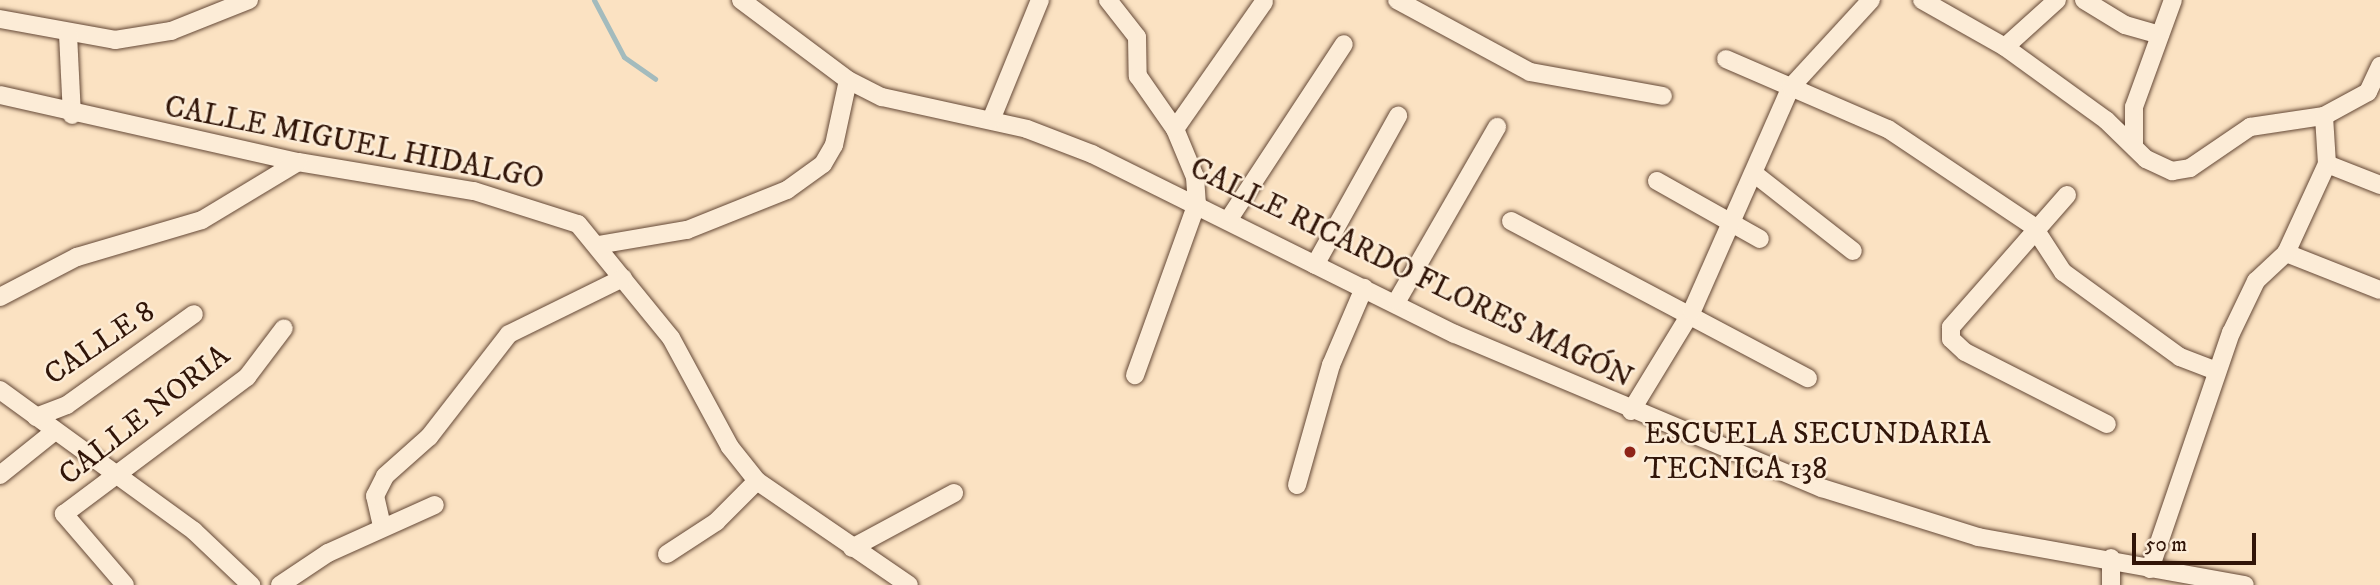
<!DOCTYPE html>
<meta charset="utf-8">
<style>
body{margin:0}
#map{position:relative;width:2380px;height:585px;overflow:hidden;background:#fbe2c2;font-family:"IM FELL DW Pica",serif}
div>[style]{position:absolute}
.stream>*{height:5px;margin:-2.5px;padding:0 2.5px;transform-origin:2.5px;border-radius:2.5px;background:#a3bbbd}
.roads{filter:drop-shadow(0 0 2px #644836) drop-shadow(0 0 2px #644836)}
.street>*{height:18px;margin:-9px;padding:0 9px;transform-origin:9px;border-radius:9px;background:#fcecd7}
.dots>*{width:19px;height:19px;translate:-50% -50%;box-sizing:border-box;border:4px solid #fcecd7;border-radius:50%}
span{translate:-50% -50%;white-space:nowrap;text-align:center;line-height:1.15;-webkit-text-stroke:5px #fcecd7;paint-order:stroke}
.street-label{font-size:30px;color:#311508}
.poi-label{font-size:30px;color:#311508}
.left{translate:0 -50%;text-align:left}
.scale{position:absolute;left:2132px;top:533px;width:124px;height:32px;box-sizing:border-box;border:4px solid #311508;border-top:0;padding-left:9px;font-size:21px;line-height:24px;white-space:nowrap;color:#311508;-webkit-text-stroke:5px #fcecd7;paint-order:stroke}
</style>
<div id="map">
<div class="stream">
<i style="left:594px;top:0;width:64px;rotate:62.2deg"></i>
<i style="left:624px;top:57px;width:38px;rotate:35deg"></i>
</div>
<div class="roads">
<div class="street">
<i style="left:741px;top:0;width:134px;rotate:36.8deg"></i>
<i style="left:848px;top:80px;width:38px;rotate:27deg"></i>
<i style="left:882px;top:97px;width:148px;rotate:12.4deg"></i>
<i style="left:1027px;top:129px;width:70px;rotate:21deg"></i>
<i style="left:1092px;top:154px;width:405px;rotate:26.4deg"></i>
<i style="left:1455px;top:334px;width:398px;rotate:22.8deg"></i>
<i style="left:1822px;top:488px;width:164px;rotate:17.4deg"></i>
<i style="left:1978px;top:537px;width:271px;rotate:10.2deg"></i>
<i style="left:1108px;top:0;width:47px;rotate:51.9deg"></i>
<i style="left:1137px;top:37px;width:39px;rotate:89deg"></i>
<i style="left:1138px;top:76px;width:65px;rotate:55.1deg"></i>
<i style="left:1175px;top:129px;width:52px;rotate:67.4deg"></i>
<i style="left:1195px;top:177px;width:26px;rotate:86deg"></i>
<i style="left:1197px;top:203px;width:183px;rotate:109.8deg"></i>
<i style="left:1397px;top:0;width:151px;rotate:28.4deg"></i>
<i style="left:1530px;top:72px;width:135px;rotate:10.2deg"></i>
<i style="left:1922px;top:0;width:95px;rotate:29.5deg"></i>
<i style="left:2005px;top:47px;width:125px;rotate:35.9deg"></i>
<i style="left:2106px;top:120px;width:56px;rotate:44.3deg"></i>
<i style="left:2146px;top:159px;width:29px;rotate:25deg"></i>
<i style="left:2172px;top:171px;width:18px;rotate:-9deg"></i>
<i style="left:2190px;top:168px;width:73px;rotate:-34.3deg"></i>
<i style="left:2250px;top:127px;width:75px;rotate:-8.5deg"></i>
<i style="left:2324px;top:116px;width:50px;rotate:-28.6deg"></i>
<i style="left:2368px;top:92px;width:29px;rotate:-65deg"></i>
<i style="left:2084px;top:0;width:48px;rotate:31.4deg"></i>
<i style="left:2125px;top:25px;width:36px;rotate:16deg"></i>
<i style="left:0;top:19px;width:117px;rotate:10.3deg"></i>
<i style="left:115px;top:40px;width:57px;rotate:-9.1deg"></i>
<i style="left:171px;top:31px;width:84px;rotate:-21.7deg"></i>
<i style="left:68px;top:34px;width:81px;rotate:87.2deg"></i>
<i style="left:2005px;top:47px;width:70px;rotate:-42.1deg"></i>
<i style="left:1726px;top:59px;width:176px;rotate:23.4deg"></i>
<i style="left:1888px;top:129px;width:174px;rotate:33.8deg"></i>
<i style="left:2033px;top:226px;width:55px;rotate:56.9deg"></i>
<i style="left:2063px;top:272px;width:145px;rotate:36deg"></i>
<i style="left:2180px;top:357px;width:39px;rotate:21deg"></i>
<i style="left:0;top:95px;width:305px;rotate:12.7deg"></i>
<i style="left:298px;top:162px;width:178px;rotate:9.4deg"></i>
<i style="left:474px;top:191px;width:109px;rotate:17.6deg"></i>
<i style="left:578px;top:224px;width:147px;rotate:50.8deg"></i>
<i style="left:671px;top:338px;width:124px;rotate:61.6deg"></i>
<i style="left:730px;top:447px;width:43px;rotate:51.5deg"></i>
<i style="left:757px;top:481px;width:184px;rotate:34.4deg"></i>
<i style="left:991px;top:120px;width:130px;rotate:-67.8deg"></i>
<i style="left:1175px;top:129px;width:155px;rotate:-55deg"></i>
<i style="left:2134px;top:145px;width:38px;rotate:-90deg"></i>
<i style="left:2134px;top:107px;width:114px;rotate:-70deg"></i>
<i style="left:2327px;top:164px;width:57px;rotate:21.6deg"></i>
<i style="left:1756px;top:175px;width:123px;rotate:38.1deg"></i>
<i style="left:1657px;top:181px;width:118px;rotate:29.4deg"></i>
<i style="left:2067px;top:195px;width:176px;rotate:131.3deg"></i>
<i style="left:1951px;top:327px;width:12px;rotate:90deg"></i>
<i style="left:1951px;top:339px;width:19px;rotate:43deg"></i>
<i style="left:1965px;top:352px;width:159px;rotate:26.9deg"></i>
<i style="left:1229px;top:219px;width:209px;rotate:-56.7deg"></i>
<i style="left:1511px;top:221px;width:336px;rotate:27.9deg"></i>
<i style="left:598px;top:245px;width:90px;rotate:-9.6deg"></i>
<i style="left:687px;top:230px;width:108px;rotate:-21.8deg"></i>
<i style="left:787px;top:190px;width:44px;rotate:-35.8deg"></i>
<i style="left:823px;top:164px;width:22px;rotate:-60deg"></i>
<i style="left:834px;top:145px;width:66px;rotate:-77.8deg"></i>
<i style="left:2286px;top:253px;width:101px;rotate:21.5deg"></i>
<i style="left:1315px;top:265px;width:171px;rotate:-60.9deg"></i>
<i style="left:0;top:297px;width:87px;rotate:-27.5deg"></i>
<i style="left:77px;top:257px;width:130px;rotate:-16.5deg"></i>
<i style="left:202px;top:220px;width:112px;rotate:-31.1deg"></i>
<i style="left:1397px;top:301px;width:201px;rotate:-60.1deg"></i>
<i style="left:0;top:390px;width:240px;rotate:36deg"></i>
<i style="left:194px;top:531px;width:79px;rotate:43.5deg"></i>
<i style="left:1631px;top:411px;width:117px;rotate:-58.6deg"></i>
<i style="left:1692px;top:311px;width:245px;rotate:-66.2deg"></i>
<i style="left:1791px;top:87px;width:118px;rotate:-47.4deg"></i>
<i style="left:36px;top:417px;width:33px;rotate:-21deg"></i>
<i style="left:67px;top:405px;width:156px;rotate:-35.6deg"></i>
<i style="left:0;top:475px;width:70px;rotate:-38.7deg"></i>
<i style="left:1297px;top:485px;width:125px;rotate:-74.2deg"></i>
<i style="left:1331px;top:365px;width:84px;rotate:-66.8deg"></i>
<i style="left:382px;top:526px;width:31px;rotate:-103deg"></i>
<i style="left:375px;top:496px;width:22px;rotate:-63deg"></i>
<i style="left:385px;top:476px;width:59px;rotate:-41.6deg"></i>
<i style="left:429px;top:437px;width:130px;rotate:-52.2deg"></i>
<i style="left:509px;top:334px;width:127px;rotate:-26.2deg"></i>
<i style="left:852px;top:548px;width:116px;rotate:-28.3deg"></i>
<i style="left:667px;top:554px;width:59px;rotate:-33.1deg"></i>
<i style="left:716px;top:522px;width:58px;rotate:-45deg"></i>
<i style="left:2111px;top:558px;width:27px;rotate:90deg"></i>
<i style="left:2150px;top:569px;width:250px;rotate:-71.1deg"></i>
<i style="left:2231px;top:333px;width:58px;rotate:-64.3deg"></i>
<i style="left:2256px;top:281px;width:41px;rotate:-43deg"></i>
<i style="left:2286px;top:253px;width:98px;rotate:-65.3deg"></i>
<i style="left:2327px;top:164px;width:48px;rotate:-93.6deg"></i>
<i style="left:125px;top:585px;width:94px;rotate:-130.7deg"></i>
<i style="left:64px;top:514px;width:229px;rotate:-36.8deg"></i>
<i style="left:247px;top:377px;width:61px;rotate:-52.9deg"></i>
<i style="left:280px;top:585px;width:58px;rotate:-33.7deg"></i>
<i style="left:328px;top:553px;width:117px;rotate:-24.2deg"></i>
</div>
</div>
<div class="dots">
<i style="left:1630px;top:452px;background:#8f2418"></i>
</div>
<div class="street-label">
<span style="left:354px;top:144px;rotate:11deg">CALLE MIGUEL HIDALGO</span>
<span style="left:1411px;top:274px;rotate:26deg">CALLE RICARDO FLORES MAGÓN</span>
<span style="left:100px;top:344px;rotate:-34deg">CALLE 8</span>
<span style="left:145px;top:416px;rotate:-38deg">CALLE NORIA</span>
</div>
<div class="poi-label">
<span class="left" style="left:1644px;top:452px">ESCUELA SECUNDARIA<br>TECNICA 138</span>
</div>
<div class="scale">50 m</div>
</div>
